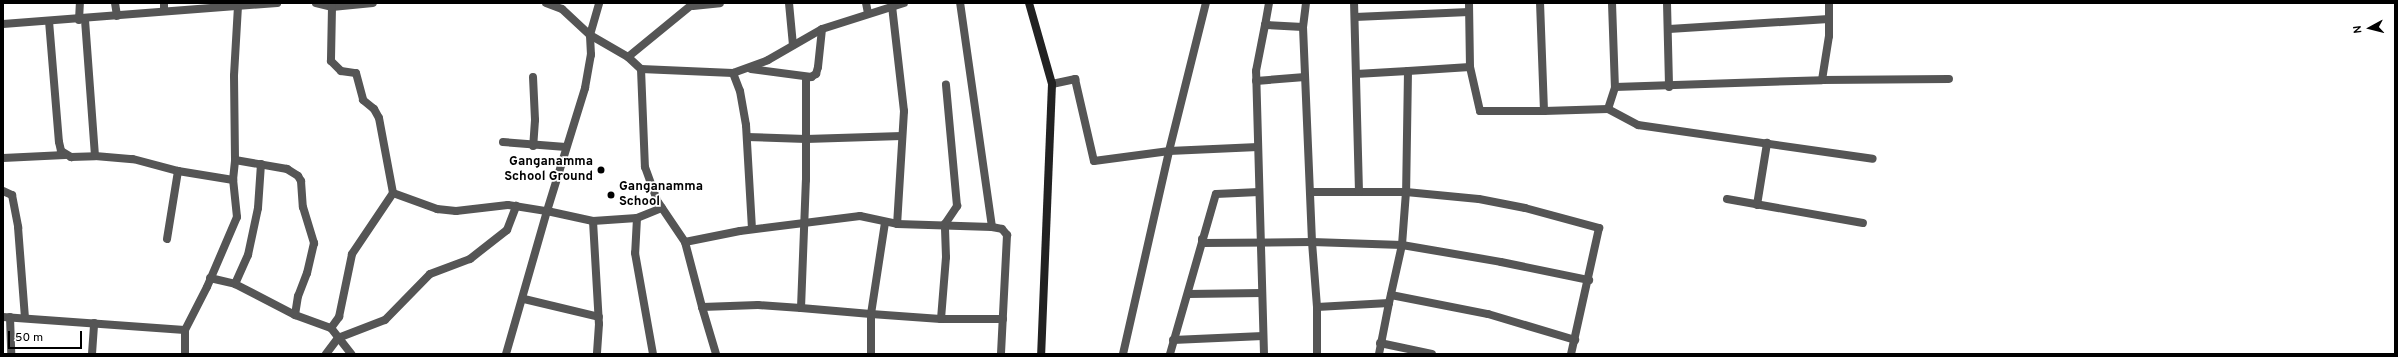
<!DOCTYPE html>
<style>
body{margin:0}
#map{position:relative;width:2398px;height:357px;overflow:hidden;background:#fff;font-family:Overpass,sans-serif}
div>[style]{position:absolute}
.minor>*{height:8px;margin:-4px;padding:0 4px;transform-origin:4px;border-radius:4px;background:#555}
.secondary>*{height:8px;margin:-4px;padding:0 4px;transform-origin:4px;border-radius:4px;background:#222}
.dots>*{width:11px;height:11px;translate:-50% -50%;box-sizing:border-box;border:2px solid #fff;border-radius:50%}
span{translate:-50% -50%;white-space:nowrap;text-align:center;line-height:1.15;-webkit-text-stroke:3.5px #fff;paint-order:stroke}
.poi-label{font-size:13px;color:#000;font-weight:700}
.right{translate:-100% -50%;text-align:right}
.left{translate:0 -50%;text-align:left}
.frame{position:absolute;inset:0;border:4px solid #000;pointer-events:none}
.north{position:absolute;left:2350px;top:8px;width:40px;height:40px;-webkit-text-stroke:3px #fff;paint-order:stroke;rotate:263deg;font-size:11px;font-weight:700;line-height:16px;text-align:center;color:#000}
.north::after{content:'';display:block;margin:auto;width:14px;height:18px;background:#000;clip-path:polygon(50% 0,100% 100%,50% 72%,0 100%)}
.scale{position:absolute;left:8px;top:331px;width:74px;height:18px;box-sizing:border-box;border:2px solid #000;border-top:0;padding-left:5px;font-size:12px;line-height:14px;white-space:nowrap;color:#000;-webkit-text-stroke:3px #fff;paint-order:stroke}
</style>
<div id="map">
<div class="minor">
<i style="left:115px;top:3px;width:13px;rotate:81deg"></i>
<i style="left:316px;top:3px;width:16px;rotate:14deg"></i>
<i style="left:332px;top:7px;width:41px;rotate:-5.6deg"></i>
<i style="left:546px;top:3px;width:17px;rotate:21deg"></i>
<i style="left:562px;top:9px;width:38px;rotate:43deg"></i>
<i style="left:590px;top:35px;width:44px;rotate:30.1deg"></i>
<i style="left:628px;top:57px;width:18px;rotate:43deg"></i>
<i style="left:641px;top:69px;width:92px;rotate:2.5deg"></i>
<i style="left:733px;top:73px;width:37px;rotate:-20deg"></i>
<i style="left:768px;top:60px;width:62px;rotate:-29.9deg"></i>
<i style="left:822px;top:29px;width:86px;rotate:-17.6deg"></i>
<i style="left:789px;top:3px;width:42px;rotate:84.6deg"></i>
<i style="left:866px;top:3px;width:10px;rotate:79deg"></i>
<i style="left:1269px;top:3px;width:22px;rotate:100deg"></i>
<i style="left:1265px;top:25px;width:38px;rotate:3deg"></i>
<i style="left:1306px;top:3px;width:24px;rotate:97deg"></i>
<i style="left:1303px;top:27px;width:215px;rotate:87.6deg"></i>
<i style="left:1312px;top:242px;width:90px;rotate:1.9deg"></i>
<i style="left:1402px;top:245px;width:100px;rotate:9.7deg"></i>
<i style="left:1501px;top:262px;width:90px;rotate:11.6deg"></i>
<i style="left:1612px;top:3px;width:84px;rotate:88deg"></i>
<i style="left:1667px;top:3px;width:84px;rotate:88.6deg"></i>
<i style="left:238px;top:6px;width:70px;rotate:93.3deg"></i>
<i style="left:234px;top:76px;width:84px;rotate:89.3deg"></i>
<i style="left:235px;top:160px;width:53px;rotate:9.8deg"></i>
<i style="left:287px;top:169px;width:13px;rotate:32deg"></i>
<i style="left:298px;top:176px;width:6px;rotate:59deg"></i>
<i style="left:301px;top:181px;width:26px;rotate:86deg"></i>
<i style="left:303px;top:207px;width:38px;rotate:73deg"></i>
<i style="left:314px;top:243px;width:31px;rotate:103deg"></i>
<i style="left:307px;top:273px;width:25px;rotate:111deg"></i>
<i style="left:298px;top:296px;width:19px;rotate:99deg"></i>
<i style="left:295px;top:315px;width:38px;rotate:20deg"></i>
<i style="left:331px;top:328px;width:33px;rotate:52deg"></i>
<i style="left:693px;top:6px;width:27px;rotate:-6deg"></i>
<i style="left:892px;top:6px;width:106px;rotate:83.5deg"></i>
<i style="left:904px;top:111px;width:113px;rotate:93.5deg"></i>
<i style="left:897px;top:224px;width:95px;rotate:1.8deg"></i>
<i style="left:992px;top:227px;width:226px;rotate:-98.1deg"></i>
<i style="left:332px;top:7px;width:54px;rotate:91.1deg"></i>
<i style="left:331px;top:61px;width:14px;rotate:45deg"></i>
<i style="left:341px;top:71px;width:15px;rotate:8deg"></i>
<i style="left:356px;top:73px;width:28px;rotate:75deg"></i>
<i style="left:363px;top:100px;width:14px;rotate:39deg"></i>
<i style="left:374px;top:109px;width:10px;rotate:61deg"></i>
<i style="left:379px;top:118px;width:76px;rotate:79.4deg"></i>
<i style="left:393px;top:193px;width:47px;rotate:20deg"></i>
<i style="left:437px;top:209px;width:19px;rotate:6deg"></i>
<i style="left:456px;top:211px;width:52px;rotate:-6.6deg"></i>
<i style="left:508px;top:205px;width:39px;rotate:9deg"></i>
<i style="left:547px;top:211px;width:129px;rotate:-72.8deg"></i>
<i style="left:585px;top:88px;width:34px;rotate:-80deg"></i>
<i style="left:591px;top:55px;width:20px;rotate:-93deg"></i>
<i style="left:590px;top:35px;width:33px;rotate:-74deg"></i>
<i style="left:164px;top:11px;width:8px;rotate:-90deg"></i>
<i style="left:1355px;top:17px;width:114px;rotate:-2.5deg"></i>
<i style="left:79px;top:20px;width:17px;rotate:-87deg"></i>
<i style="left:49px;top:21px;width:121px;rotate:85.3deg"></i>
<i style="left:59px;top:142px;width:9px;rotate:77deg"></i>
<i style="left:61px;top:151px;width:12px;rotate:31deg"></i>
<i style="left:71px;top:157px;width:24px;rotate:-2deg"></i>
<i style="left:95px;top:156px;width:137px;rotate:-94.2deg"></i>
<i style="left:3px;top:24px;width:275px;rotate:-4.4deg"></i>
<i style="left:1669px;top:29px;width:160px;rotate:-3.6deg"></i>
<i style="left:628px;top:57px;width:85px;rotate:-39.3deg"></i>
<i style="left:1470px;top:67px;width:45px;rotate:77.2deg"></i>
<i style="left:1480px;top:111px;width:64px"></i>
<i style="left:1544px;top:111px;width:108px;rotate:-92.1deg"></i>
<i style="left:641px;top:69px;width:98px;rotate:87.7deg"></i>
<i style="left:645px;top:167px;width:37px;rotate:70deg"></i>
<i style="left:658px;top:202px;width:48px;rotate:56deg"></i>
<i style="left:685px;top:242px;width:56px;rotate:-11.3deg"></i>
<i style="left:740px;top:231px;width:121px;rotate:-7.1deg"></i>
<i style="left:860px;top:216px;width:38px;rotate:12deg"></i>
<i style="left:751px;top:69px;width:61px;rotate:7.6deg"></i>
<i style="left:811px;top:77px;width:6px;rotate:-31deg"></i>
<i style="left:816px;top:74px;width:7px;rotate:-74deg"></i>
<i style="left:818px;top:67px;width:38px;rotate:-84deg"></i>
<i style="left:1408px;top:71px;width:62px;rotate:-3.7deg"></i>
<i style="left:1470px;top:67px;width:64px;rotate:-90.9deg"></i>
<i style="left:733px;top:73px;width:19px;rotate:69deg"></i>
<i style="left:740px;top:91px;width:35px;rotate:80deg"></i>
<i style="left:746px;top:125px;width:104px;rotate:86.7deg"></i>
<i style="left:1356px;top:74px;width:52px;rotate:-3.3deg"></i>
<i style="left:1408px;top:71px;width:121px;rotate:90.9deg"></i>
<i style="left:1406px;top:192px;width:47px;rotate:180deg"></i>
<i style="left:533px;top:77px;width:43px;rotate:87.3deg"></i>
<i style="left:535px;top:120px;width:26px;rotate:94deg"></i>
<i style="left:1822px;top:80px;width:127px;rotate:-0.5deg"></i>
<i style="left:1256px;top:81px;width:49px;rotate:-4.7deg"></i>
<i style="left:1052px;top:84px;width:24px;rotate:-12deg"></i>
<i style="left:1075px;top:79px;width:84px;rotate:77deg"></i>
<i style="left:1094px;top:161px;width:76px;rotate:-7.6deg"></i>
<i style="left:1169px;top:151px;width:153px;rotate:-76deg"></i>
<i style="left:1608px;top:109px;width:34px;rotate:28deg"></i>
<i style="left:1638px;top:125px;width:237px;rotate:8.2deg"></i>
<i style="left:1544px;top:111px;width:64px;rotate:-1.8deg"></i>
<i style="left:1608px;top:109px;width:23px;rotate:-72deg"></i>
<i style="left:1615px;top:87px;width:207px;rotate:-1.9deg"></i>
<i style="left:1822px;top:80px;width:45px;rotate:-81deg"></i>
<i style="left:1829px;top:36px;width:33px;rotate:-90deg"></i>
<i style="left:747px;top:137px;width:59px;rotate:1.9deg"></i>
<i style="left:806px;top:139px;width:96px;rotate:-1.8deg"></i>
<i style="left:503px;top:142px;width:63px;rotate:4.5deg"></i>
<i style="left:95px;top:156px;width:38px;rotate:5deg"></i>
<i style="left:133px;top:159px;width:47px;rotate:14.9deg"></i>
<i style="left:178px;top:171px;width:56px;rotate:9.3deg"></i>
<i style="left:3px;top:158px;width:62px;rotate:-2.8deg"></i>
<i style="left:3px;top:191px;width:10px;rotate:24deg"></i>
<i style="left:12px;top:195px;width:33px;rotate:79deg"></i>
<i style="left:18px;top:227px;width:90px;rotate:85.6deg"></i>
<i style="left:1312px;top:192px;width:47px"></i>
<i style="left:1359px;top:192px;width:189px;rotate:-91.5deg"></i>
<i style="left:1727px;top:199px;width:138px;rotate:10deg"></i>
<i style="left:1757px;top:205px;width:63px;rotate:-80.8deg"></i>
<i style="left:637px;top:218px;width:35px;rotate:93deg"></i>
<i style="left:635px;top:253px;width:103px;rotate:79.9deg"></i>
<i style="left:593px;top:221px;width:103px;rotate:86.7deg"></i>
<i style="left:599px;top:324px;width:30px;rotate:94deg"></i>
<i style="left:992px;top:227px;width:10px;rotate:11deg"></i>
<i style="left:1002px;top:229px;width:8px;rotate:50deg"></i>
<i style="left:1007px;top:235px;width:119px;rotate:92.9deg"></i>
<i style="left:167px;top:239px;width:69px;rotate:-80.8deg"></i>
<i style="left:1202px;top:239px;width:4px;rotate:90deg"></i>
<i style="left:1202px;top:243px;width:110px;rotate:-0.5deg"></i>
<i style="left:1312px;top:242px;width:65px;rotate:85.6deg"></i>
<i style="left:1317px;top:307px;width:47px;rotate:90deg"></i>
<i style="left:685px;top:242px;width:67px;rotate:75.3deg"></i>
<i style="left:702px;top:307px;width:56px;rotate:-2deg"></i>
<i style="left:758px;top:305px;width:43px;rotate:4deg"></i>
<i style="left:801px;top:308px;width:128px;rotate:-87.8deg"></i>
<i style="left:806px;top:180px;width:103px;rotate:-90deg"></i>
<i style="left:210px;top:278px;width:26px;rotate:13deg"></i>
<i style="left:235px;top:284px;width:32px;rotate:-66deg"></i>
<i style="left:248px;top:255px;width:48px;rotate:-78deg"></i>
<i style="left:258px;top:208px;width:44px;rotate:-86.1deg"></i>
<i style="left:235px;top:284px;width:68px;rotate:27.3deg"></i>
<i style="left:1188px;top:294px;width:74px;rotate:-0.8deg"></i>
<i style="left:1391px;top:295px;width:99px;rotate:11.1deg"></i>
<i style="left:1488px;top:314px;width:91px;rotate:16.6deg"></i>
<i style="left:524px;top:299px;width:77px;rotate:13.5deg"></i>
<i style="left:702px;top:307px;width:49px;rotate:73.4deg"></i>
<i style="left:1317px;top:307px;width:72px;rotate:-3.2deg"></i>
<i style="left:1389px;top:303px;width:59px;rotate:-77.4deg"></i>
<i style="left:1402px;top:245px;width:53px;rotate:-85.7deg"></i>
<i style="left:1406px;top:192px;width:73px;rotate:5.5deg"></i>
<i style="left:1479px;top:199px;width:47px;rotate:11.1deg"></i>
<i style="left:1525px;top:208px;width:77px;rotate:15.1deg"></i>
<i style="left:1599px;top:228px;width:129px;rotate:102.5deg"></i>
<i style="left:801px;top:308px;width:70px;rotate:4.9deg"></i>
<i style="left:871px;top:314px;width:93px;rotate:-81.3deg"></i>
<i style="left:3px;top:317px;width:182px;rotate:4.1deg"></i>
<i style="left:10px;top:317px;width:37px;rotate:88deg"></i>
<i style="left:941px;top:319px;width:62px"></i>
<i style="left:331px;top:328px;width:14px;rotate:-54deg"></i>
<i style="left:339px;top:317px;width:64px;rotate:-78.3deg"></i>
<i style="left:352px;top:254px;width:73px;rotate:-56.1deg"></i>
<i style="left:1173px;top:340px;width:90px;rotate:-2.5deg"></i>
<i style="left:1380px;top:343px;width:53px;rotate:11.9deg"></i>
<i style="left:92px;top:354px;width:31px;rotate:-86deg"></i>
<i style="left:185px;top:354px;width:24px;rotate:-90deg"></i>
<i style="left:185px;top:330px;width:48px;rotate:-62.9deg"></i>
<i style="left:207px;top:287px;width:76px;rotate:-66.8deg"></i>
<i style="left:237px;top:217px;width:37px;rotate:-96deg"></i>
<i style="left:233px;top:180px;width:20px;rotate:-84deg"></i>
<i style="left:326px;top:354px;width:20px;rotate:-53deg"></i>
<i style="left:338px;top:338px;width:50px;rotate:-21deg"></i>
<i style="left:385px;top:320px;width:64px;rotate:-45.6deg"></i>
<i style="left:430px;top:274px;width:43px;rotate:-20.6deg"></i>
<i style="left:470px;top:259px;width:47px;rotate:-38.1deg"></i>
<i style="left:507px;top:230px;width:26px;rotate:-69deg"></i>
<i style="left:506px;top:354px;width:149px;rotate:-74deg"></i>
<i style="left:547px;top:211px;width:47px;rotate:12.3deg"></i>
<i style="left:593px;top:221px;width:44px;rotate:-3.9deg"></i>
<i style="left:637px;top:218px;width:27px;rotate:-22deg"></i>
<i style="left:871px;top:354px;width:40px;rotate:-90deg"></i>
<i style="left:871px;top:314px;width:70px;rotate:4.1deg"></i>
<i style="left:941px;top:319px;width:62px;rotate:-85.4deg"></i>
<i style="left:946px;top:257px;width:33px;rotate:-92deg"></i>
<i style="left:945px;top:224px;width:22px;rotate:-56deg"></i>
<i style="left:957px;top:206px;width:122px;rotate:-95.2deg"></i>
<i style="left:1123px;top:354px;width:208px;rotate:-77.2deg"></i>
<i style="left:1169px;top:151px;width:89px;rotate:-2.6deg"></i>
<i style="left:1170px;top:354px;width:166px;rotate:-74deg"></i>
<i style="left:1216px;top:194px;width:43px;rotate:-2.7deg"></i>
<i style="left:1264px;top:354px;width:283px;rotate:-91.6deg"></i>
<i style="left:1256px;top:71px;width:47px;rotate:-78.9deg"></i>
<i style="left:1379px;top:354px;width:52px;rotate:-78.9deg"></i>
</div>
<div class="secondary">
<i style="left:1029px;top:3px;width:84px;rotate:74.1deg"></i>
<i style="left:1052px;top:84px;width:270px;rotate:92.3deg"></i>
</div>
<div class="dots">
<i style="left:601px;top:170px;background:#000"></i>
<i style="left:611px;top:195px;background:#000"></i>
</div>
<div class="poi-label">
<span class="right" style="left:593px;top:170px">Ganganamma<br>School Ground</span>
<span class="left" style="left:619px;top:195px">Ganganamma<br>School</span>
</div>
<div class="frame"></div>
<div class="north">N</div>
<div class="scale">50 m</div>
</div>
